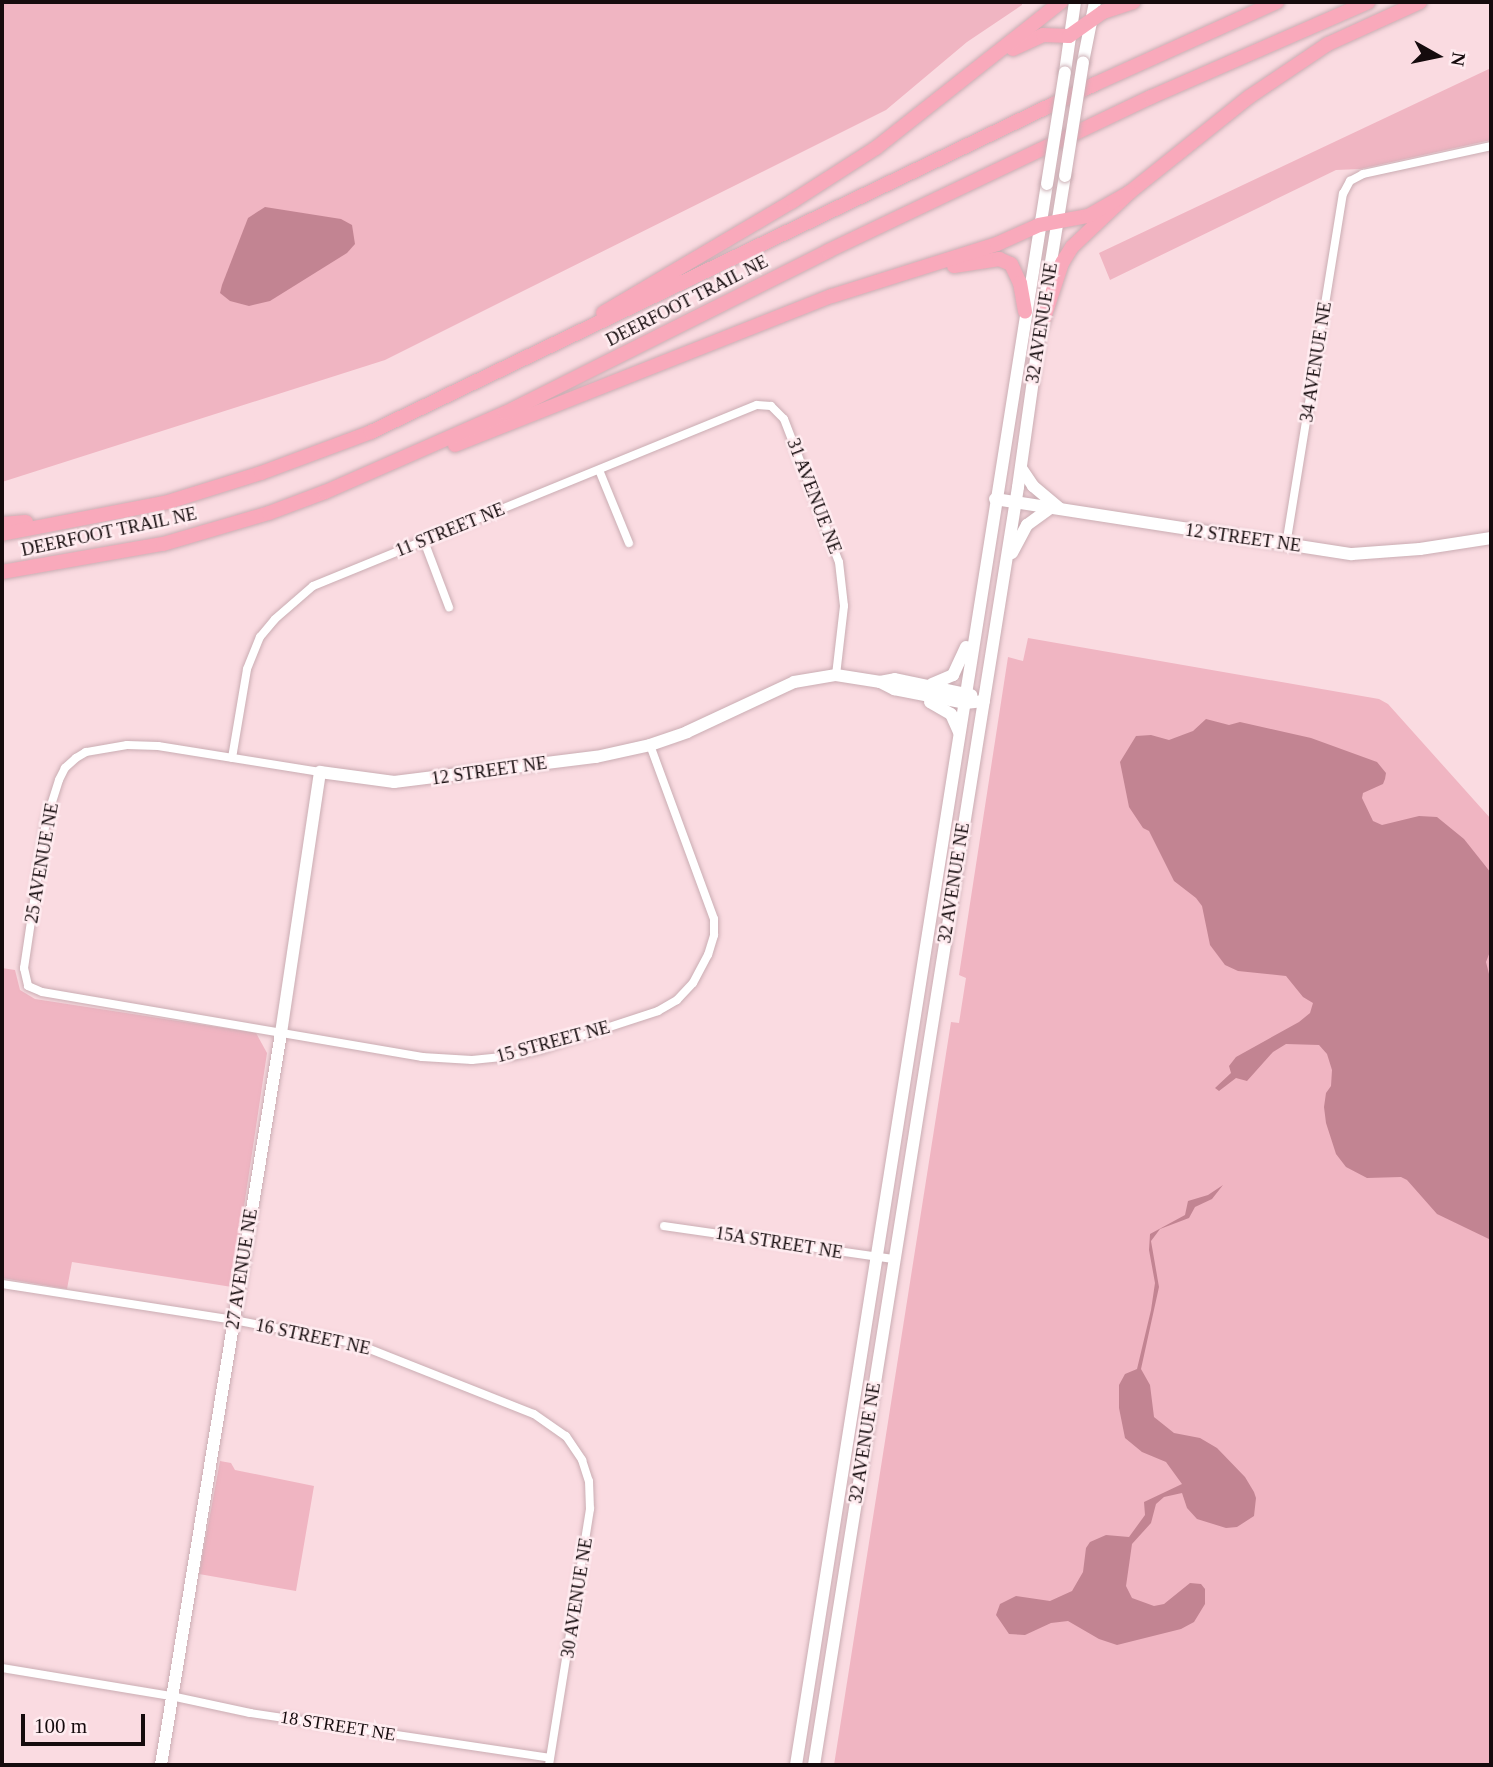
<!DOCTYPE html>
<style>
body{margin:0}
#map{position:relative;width:1493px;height:1767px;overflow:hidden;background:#fadbe1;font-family:"Times New Roman",serif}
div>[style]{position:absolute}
.green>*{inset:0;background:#f0b5c2}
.water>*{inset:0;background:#c28492}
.roads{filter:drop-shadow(0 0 2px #caadb3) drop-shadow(0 0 2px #caadb3)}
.street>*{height:8px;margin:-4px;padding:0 4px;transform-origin:4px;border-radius:4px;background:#fff}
.secondary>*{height:12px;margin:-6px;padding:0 6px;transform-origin:6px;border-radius:6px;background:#fff}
.highway>*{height:14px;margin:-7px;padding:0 7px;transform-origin:7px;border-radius:7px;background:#f9a9bb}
.bridges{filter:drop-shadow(0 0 2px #caadb3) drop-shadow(0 0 2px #caadb3)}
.secondary-bridge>*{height:12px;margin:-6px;padding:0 6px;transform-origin:6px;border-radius:6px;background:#fff}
span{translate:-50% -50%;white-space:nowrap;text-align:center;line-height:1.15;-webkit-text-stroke:5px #ffecf0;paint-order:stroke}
.street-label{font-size:18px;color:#150b0d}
.frame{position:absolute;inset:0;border:4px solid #150b0d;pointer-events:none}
.north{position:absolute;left:1402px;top:21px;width:70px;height:70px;-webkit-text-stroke:5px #ffecf0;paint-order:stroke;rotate:99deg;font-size:19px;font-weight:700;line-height:28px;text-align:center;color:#150b0d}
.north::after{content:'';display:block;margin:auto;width:24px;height:32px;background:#150b0d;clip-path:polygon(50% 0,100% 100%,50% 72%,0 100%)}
.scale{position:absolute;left:21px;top:1714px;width:124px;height:32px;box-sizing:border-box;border:4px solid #150b0d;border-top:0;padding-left:9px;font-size:21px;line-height:24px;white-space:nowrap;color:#150b0d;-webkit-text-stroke:5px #ffecf0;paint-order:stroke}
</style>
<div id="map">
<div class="green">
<i style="clip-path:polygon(2px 2px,1022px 2px,1022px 5px,967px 42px,886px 110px,385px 360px,2px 482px)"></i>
<i style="clip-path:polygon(1491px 68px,1491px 140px,1360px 169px,1336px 170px,1110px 280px,1099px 253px)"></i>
<i style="clip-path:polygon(1028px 638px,1379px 699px,1388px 704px,1491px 819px,1491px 1765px,834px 1765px,951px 1022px,959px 1023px,966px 978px,959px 975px,1008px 657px,1023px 661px)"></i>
<i style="clip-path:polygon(2px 968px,15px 970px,20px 990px,35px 999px,256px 1033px,267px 1053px,232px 1287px,72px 1262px,67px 1289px,2px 1278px)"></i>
<i style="clip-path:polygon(220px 1461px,231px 1463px,235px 1470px,314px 1486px,296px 1591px,199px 1574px)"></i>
</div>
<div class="water">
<i style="clip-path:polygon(265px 207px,341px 219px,352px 225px,355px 244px,347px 253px,270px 301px,249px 306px,230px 301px,220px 293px,222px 285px,248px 218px)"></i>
<i style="clip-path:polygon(1206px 719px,1229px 725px,1240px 722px,1311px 738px,1377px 762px,1386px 773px,1385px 779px,1383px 784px,1363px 793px,1362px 798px,1373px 821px,1382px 825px,1419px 816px,1437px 817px,1464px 839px,1491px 873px,1491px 949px,1486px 962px,1491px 982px,1491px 1240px,1437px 1214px,1407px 1180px,1401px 1177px,1367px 1178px,1346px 1167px,1336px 1154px,1326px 1123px,1324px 1107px,1326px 1093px,1331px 1086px,1332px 1070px,1327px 1054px,1319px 1045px,1286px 1044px,1273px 1052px,1247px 1081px,1236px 1078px,1219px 1091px,1215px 1088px,1231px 1073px,1229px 1066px,1236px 1057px,1299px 1022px,1310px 1013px,1313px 1003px,1303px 997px,1286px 976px,1238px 971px,1225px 965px,1210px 945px,1202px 906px,1196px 898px,1174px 881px,1149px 831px,1143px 828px,1129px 807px,1120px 762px,1136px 736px,1151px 735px,1169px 740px,1193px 731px)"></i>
<i style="clip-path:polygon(1223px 1185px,1212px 1199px,1195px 1207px,1189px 1218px,1160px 1229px,1151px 1241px,1159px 1287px,1141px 1369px,1150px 1385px,1154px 1417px,1174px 1433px,1200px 1438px,1217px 1448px,1245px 1477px,1254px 1492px,1256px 1498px,1254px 1516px,1237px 1527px,1226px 1528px,1197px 1519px,1187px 1508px,1182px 1493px,1164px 1497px,1156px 1504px,1151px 1523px,1132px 1544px,1126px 1586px,1132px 1598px,1154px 1606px,1164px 1604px,1190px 1583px,1201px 1584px,1205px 1589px,1205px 1604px,1194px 1622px,1181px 1629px,1117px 1645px,1099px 1639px,1068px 1621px,1051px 1623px,1025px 1635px,1009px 1634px,996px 1615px,1000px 1604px,1016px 1596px,1050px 1601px,1072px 1591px,1083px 1572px,1086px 1548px,1090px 1542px,1106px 1535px,1129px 1537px,1145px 1515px,1144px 1502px,1182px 1484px,1166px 1462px,1142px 1452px,1125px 1438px,1119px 1408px,1119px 1385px,1125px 1374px,1137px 1369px,1151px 1310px,1155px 1283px,1149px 1250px,1150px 1234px,1185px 1215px,1188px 1201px,1208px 1195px)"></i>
</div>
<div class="roads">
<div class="street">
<i style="left:599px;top:470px;width:79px;rotate:67.7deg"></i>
<i style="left:424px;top:541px;width:71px;rotate:69.3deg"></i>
<i style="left:1286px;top:545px;width:356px;rotate:-80.8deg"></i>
<i style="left:1343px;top:194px;width:15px;rotate:-62deg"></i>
<i style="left:1350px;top:181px;width:15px;rotate:-28deg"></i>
<i style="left:1363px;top:174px;width:131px;rotate:-12.3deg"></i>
<i style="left:232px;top:758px;width:90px;rotate:-80.4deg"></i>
<i style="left:247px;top:669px;width:35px;rotate:-68deg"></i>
<i style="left:260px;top:637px;width:23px;rotate:-50deg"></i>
<i style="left:275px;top:619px;width:50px;rotate:-41deg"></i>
<i style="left:313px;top:586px;width:479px;rotate:-22.2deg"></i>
<i style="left:757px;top:405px;width:14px;rotate:4deg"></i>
<i style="left:771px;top:406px;width:18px;rotate:45deg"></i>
<i style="left:784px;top:419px;width:153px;rotate:69deg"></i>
<i style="left:839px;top:562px;width:44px;rotate:83.5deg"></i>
<i style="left:844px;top:606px;width:69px;rotate:96.6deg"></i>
<i style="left:320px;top:772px;width:164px;rotate:-170.9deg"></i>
<i style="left:158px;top:746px;width:31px;rotate:-178deg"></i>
<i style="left:127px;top:745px;width:42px;rotate:170.3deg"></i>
<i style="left:86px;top:752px;width:12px;rotate:149deg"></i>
<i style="left:76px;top:758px;width:15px;rotate:138deg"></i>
<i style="left:65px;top:768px;width:13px;rotate:117deg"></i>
<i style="left:59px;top:780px;width:43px;rotate:107.6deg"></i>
<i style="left:46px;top:821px;width:149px;rotate:98.5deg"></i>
<i style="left:24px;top:968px;width:18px;rotate:77deg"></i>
<i style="left:28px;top:986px;width:15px;rotate:23deg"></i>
<i style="left:42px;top:992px;width:386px;rotate:9.7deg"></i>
<i style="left:422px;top:1057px;width:50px;rotate:3.4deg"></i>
<i style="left:472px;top:1060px;width:40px;rotate:-5.7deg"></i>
<i style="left:512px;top:1056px;width:31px;rotate:-13deg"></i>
<i style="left:542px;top:1049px;width:122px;rotate:-18.1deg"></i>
<i style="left:658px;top:1011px;width:22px;rotate:-30deg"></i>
<i style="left:677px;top:1000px;width:23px;rotate:-47deg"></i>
<i style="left:693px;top:983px;width:32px;rotate:-62deg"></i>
<i style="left:708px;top:955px;width:21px;rotate:-73deg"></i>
<i style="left:714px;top:935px;width:16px;rotate:-90deg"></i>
<i style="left:714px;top:919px;width:185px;rotate:-110.2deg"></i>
<i style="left:664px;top:1226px;width:231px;rotate:8.2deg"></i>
<i style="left:2px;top:1284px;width:235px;rotate:8.8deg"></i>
<i style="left:234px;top:1320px;width:125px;rotate:11deg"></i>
<i style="left:357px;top:1344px;width:190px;rotate:21.6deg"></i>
<i style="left:534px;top:1414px;width:39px;rotate:35deg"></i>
<i style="left:566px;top:1436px;width:29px;rotate:56deg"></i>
<i style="left:582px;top:1460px;width:22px;rotate:72deg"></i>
<i style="left:589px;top:1481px;width:28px;rotate:88deg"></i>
<i style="left:590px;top:1509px;width:259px;rotate:99.1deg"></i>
<i style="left:2px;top:1668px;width:171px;rotate:9.4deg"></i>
<i style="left:171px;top:1696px;width:81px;rotate:12.1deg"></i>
<i style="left:250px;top:1713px;width:303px;rotate:8.5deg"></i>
</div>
<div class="secondary">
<i style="left:1083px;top:62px;width:61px;rotate:-78.7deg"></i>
<i style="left:1065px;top:72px;width:71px;rotate:-81.9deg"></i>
<i style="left:1045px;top:299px;width:125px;rotate:-80.8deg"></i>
<i style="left:1021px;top:468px;width:22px;rotate:56deg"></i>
<i style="left:1033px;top:486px;width:35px;rotate:40deg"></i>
<i style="left:995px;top:499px;width:361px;rotate:8.8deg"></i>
<i style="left:1352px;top:554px;width:68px;rotate:-4.2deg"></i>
<i style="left:1420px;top:549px;width:72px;rotate:-8.8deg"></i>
<i style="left:1012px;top:553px;width:32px;rotate:-62deg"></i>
<i style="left:1027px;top:525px;width:29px;rotate:-36deg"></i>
<i style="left:880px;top:682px;width:15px;rotate:-11deg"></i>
<i style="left:895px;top:679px;width:78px;rotate:11.9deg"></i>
<i style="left:932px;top:684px;width:23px;rotate:-23deg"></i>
<i style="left:953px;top:675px;width:31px;rotate:-65deg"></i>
<i style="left:930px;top:702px;width:24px;rotate:30deg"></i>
<i style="left:951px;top:714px;width:20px;rotate:66deg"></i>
<i style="left:161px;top:1765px;width:742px;rotate:-80.69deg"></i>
<i style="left:281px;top:1033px;width:264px;rotate:-81.5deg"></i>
<i style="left:320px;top:772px;width:75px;rotate:7.7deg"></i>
<i style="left:394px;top:782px;width:204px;rotate:-7.1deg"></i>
<i style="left:596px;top:757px;width:55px;rotate:-12.5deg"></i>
<i style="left:650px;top:745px;width:39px;rotate:-19deg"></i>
<i style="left:687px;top:732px;width:118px;rotate:-25deg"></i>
<i style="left:794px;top:682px;width:43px;rotate:-9.5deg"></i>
<i style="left:836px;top:675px;width:45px;rotate:9deg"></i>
<i style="left:880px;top:682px;width:16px;rotate:27deg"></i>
<i style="left:894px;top:689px;width:72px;rotate:11.2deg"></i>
<i style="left:965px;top:703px;width:19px;rotate:-6deg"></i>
<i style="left:796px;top:1765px;width:1601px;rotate:-80.98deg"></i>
<i style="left:814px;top:1765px;width:1294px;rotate:-80.93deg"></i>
<i style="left:1018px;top:487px;width:172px;rotate:-82deg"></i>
</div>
<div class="highway">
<i style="left:1013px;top:49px;width:33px;rotate:-25deg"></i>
<i style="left:1043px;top:35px;width:26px;rotate:2deg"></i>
<i style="left:1069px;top:36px;width:42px;rotate:-35.2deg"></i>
<i style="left:1103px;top:12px;width:32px;rotate:-18deg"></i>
<i style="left:954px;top:266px;width:46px;rotate:-8.8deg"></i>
<i style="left:999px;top:259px;width:13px;rotate:23deg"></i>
<i style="left:1011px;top:264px;width:21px;rotate:65deg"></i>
<i style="left:1020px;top:283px;width:29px;rotate:80deg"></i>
<i style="left:603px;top:313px;width:221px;rotate:-30.5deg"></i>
<i style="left:793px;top:201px;width:98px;rotate:-32.6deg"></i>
<i style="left:876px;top:148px;width:236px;rotate:-38.3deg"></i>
<i style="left:1041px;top:327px;width:67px;rotate:-71.8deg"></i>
<i style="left:1062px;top:263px;width:19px;rotate:-58deg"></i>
<i style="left:1072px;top:247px;width:80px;rotate:-43.5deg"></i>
<i style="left:1130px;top:192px;width:152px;rotate:-38.6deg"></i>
<i style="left:1249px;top:97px;width:95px;rotate:-33.9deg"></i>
<i style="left:1328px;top:44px;width:101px;rotate:-24.5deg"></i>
<i style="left:455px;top:445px;width:405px;rotate:-21.6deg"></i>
<i style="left:832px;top:296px;width:173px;rotate:-17.5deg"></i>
<i style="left:997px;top:244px;width:46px;rotate:-24.3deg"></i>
<i style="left:1039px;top:225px;width:50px;rotate:-10.4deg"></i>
<i style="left:1088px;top:216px;width:48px;rotate:-29.7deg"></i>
<i style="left:2px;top:524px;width:24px;rotate:-5deg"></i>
<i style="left:2px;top:534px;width:169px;rotate:-10.9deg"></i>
<i style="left:168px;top:502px;width:97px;rotate:-17.3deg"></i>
<i style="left:261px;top:473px;width:117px;rotate:-20.4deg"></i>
<i style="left:371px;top:432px;width:803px;rotate:-25.67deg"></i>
<i style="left:1095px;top:84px;width:200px;rotate:-24.3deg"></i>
<i style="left:2px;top:572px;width:163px;rotate:-9.9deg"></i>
<i style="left:163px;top:544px;width:110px;rotate:-16.3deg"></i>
<i style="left:269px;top:513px;width:60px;rotate:-20.6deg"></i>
<i style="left:325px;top:492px;width:197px;rotate:-23.7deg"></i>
<i style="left:505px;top:413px;width:361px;rotate:-26.6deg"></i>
<i style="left:828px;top:251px;width:358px;rotate:-25.5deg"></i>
<i style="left:1151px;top:97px;width:237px;rotate:-23.6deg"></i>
</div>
</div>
<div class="bridges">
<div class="secondary-bridge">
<i style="left:1065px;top:176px;width:115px;rotate:-81deg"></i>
<i style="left:1047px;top:184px;width:113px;rotate:-80.9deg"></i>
</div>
</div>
<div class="street-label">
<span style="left:687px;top:301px;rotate:-27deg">DEERFOOT TRAIL NE</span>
<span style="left:1042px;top:323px;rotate:-81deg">32 AVENUE NE</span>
<span style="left:1316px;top:362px;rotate:-81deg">34 AVENUE NE</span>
<span style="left:814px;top:496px;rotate:69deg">31 AVENUE NE</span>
<span style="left:450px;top:530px;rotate:-22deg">11 STREET NE</span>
<span style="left:109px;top:532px;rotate:-12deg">DEERFOOT TRAIL NE</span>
<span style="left:1243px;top:538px;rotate:8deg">12 STREET NE</span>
<span style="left:489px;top:771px;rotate:-8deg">12 STREET NE</span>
<span style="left:42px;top:863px;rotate:-80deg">25 AVENUE NE</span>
<span style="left:954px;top:883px;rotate:-81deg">32 AVENUE NE</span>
<span style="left:553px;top:1042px;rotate:-15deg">15 STREET NE</span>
<span style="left:779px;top:1243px;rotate:9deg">15A STREET NE</span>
<span style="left:242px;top:1269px;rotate:-81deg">27 AVENUE NE</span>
<span style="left:313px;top:1337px;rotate:12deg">16 STREET NE</span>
<span style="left:865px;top:1443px;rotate:-81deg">32 AVENUE NE</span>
<span style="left:577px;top:1598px;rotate:-81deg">30 AVENUE NE</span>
<span style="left:338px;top:1726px;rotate:9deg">18 STREET NE</span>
</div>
<div class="frame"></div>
<div class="north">N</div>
<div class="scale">100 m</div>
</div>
